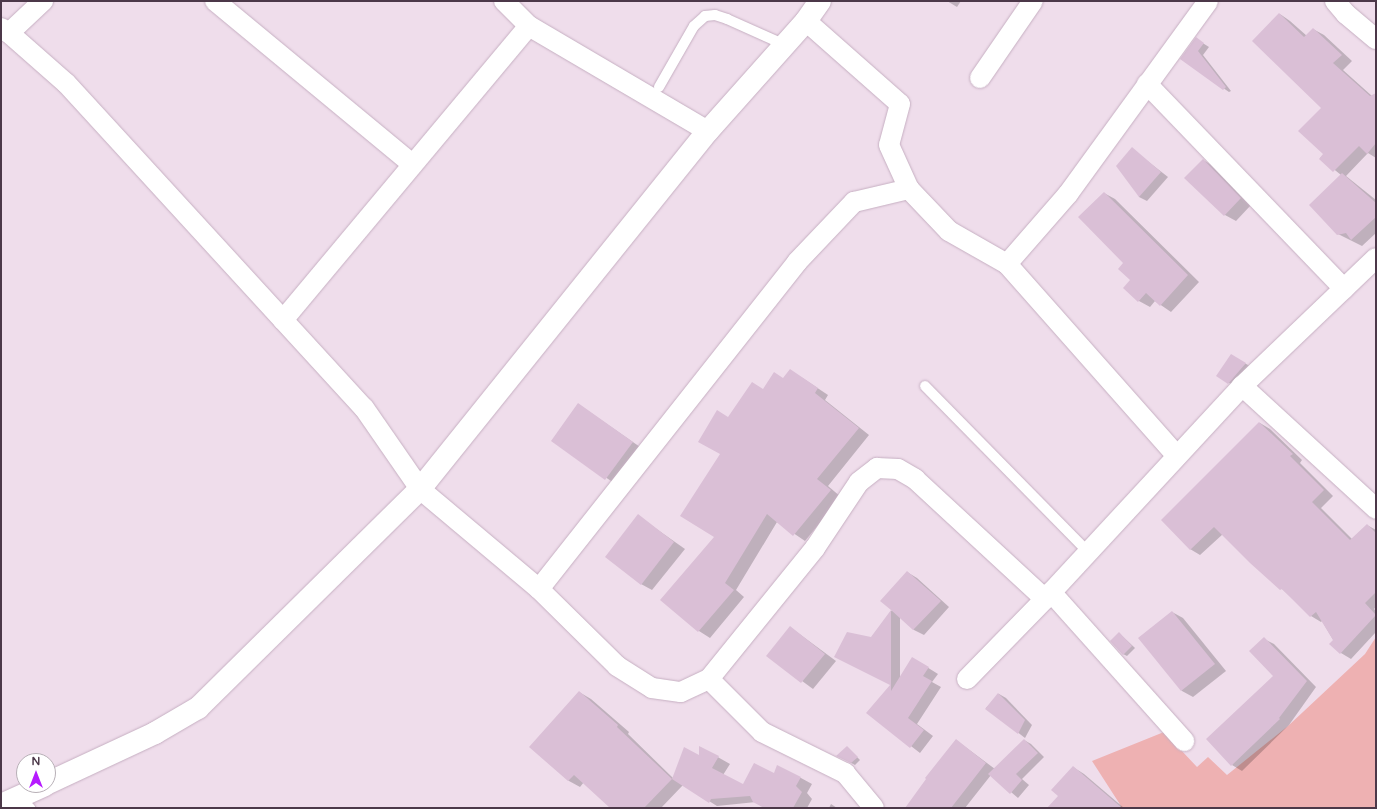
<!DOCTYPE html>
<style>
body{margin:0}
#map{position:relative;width:1377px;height:809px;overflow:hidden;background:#f7ebf4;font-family:"Varela Round",sans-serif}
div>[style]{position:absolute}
.residential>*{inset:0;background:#efddeb}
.green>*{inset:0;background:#eeb1b2}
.shadow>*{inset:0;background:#0003}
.building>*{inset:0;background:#dabfd6}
.roads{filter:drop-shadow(0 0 1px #c6afc2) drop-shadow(0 0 1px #c6afc2)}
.service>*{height:10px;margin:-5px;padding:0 5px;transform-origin:5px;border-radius:5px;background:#fff}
.minor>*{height:20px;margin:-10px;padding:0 10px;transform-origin:10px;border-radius:10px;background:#fff}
.tertiary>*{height:22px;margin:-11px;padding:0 11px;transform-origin:11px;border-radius:11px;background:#fff}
span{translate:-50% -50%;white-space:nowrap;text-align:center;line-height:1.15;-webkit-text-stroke:3px #fff;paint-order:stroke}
.frame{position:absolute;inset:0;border:2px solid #4c3849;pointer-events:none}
.north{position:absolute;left:16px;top:753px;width:40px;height:40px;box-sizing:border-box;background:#fff;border:1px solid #b7afb6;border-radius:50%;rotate:0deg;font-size:11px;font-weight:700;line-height:16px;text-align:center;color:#4c3849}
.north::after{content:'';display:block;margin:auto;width:14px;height:18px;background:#b61aff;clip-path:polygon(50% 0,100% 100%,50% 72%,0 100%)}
</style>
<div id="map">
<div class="residential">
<i style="clip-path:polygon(evenodd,1px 1px,1376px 1px,1376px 808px,1px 808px,1px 1px,24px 761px,48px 761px,48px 785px,24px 785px,24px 761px)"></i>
</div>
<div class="green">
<i style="clip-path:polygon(1376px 637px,1376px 808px,1119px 808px,1121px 806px,1092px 761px,1164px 732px,1197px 767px,1208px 757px,1227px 775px,1288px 726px,1365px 654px)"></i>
</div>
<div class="shadow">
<i style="clip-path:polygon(947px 1px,961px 1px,957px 7px)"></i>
<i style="clip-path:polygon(1280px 14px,1290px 21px,1307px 36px,1313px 29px,1324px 35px,1352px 61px,1343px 70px,1372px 96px,1376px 94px,1376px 158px,1368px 153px,1346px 176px,1376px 200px,1376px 233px,1362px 246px,1338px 234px,1341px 175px,1320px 158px,1325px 154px,1322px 108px)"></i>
<i style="clip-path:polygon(1201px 42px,1209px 47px,1203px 55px,1231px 91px,1229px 92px,1181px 59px)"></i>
<i style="clip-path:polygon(1132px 149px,1168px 177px,1147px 201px,1139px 197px)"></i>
<i style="clip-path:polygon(1203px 160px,1215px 167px,1251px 205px,1236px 221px,1225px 215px)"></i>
<i style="clip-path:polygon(1104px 193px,1115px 199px,1199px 282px,1171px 312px,1155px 301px,1150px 307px,1139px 301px)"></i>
<i style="clip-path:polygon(1231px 355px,1253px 368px,1236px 387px,1218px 376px)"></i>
<i style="clip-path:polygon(801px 377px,828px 395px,825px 400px,869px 435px,828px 486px,841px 497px,805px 541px,777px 522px,736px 590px,744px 597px,710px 638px,699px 631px,662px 600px,715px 537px,721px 454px,728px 418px,764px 390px,784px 379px)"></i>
<i style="clip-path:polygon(578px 404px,643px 449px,617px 485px,552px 441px)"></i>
<i style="clip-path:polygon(1260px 423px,1270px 429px,1302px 460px,1300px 463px,1333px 496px,1321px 508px,1352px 539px,1367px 525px,1376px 530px,1376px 607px,1374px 609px,1376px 611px,1376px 632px,1351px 659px,1341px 653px,1322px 621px,1321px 622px,1311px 616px,1223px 534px,1200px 555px,1190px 549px)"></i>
<i style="clip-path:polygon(638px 516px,685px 549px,652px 590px,641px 584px)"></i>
<i style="clip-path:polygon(907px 572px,917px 578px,949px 607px,924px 635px,914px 630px,900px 617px,900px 678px,922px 664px,938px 674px,932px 682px,941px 687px,917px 724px,933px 736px,920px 753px,868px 713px,891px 685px,871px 638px,892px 610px)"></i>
<i style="clip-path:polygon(1172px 612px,1183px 618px,1226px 671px,1193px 697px,1182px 691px,1139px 638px)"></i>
<i style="clip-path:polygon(790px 627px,836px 661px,813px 689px,768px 656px)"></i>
<i style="clip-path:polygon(1119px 633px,1135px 648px,1127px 656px,1123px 654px)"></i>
<i style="clip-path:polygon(1264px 639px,1274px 644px,1316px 687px,1289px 725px,1242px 771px,1232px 765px,1274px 676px)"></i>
<i style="clip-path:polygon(579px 692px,591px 699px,629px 732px,628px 734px,673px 778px,699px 756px,700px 747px,730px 764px,723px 775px,743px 786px,774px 774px,801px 778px,812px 784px,807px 793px,812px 799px,807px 808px,766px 808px,756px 802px,717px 806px,683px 785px,661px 808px,611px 808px,584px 782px,580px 787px,569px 781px,531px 747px)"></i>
<i style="clip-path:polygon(999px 694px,1006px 698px,1032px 725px,1025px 738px,986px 708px)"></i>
<i style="clip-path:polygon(956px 740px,995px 769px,1024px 740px,1031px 744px,1044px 757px,1022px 779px,1029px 785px,1018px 798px,991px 775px,965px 808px,906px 808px)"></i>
<i style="clip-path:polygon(847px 747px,860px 760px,855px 765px,838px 756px)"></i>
<i style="clip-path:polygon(1073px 767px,1084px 774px,1124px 808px,1061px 808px,1059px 796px)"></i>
<i style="clip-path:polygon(831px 804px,837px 808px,829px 808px)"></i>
</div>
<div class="building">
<i style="clip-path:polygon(1279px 13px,1304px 37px,1313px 28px,1342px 55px,1333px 63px,1370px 96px,1376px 93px,1376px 143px,1367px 154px,1359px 146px,1333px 172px,1319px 159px,1323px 154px,1298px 131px,1321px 108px,1252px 41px)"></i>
<i style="clip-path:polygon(1196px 37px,1204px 43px,1198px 51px,1226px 87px,1223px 90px,1180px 59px)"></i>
<i style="clip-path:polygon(1132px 147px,1161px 172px,1139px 197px,1116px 166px)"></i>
<i style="clip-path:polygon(1203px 159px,1241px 198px,1224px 216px,1184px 178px)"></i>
<i style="clip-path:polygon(1342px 173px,1376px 203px,1376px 217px,1351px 240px,1346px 233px,1337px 235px,1309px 205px)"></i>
<i style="clip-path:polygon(1104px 192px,1188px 275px,1160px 306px,1146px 293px,1138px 302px,1123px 288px,1130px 280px,1118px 269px,1123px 263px,1078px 217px)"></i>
<i style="clip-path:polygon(1231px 354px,1246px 363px,1228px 384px,1216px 376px)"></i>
<i style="clip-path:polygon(790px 369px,818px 388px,815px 393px,859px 428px,817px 479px,831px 490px,793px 536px,767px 514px,725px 583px,734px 590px,698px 632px,660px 600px,714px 537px,680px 516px,720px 454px,698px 442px,717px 410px,728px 417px,752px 382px,763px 389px,774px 372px,783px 378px)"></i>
<i style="clip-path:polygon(578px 403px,633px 442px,605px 480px,551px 441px)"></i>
<i style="clip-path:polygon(1259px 422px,1293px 454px,1290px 456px,1324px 490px,1312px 502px,1350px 540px,1367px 524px,1376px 533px,1376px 592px,1365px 603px,1376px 615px,1340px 654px,1329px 644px,1333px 640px,1316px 612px,1310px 617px,1282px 589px,1280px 590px,1250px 563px,1214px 527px,1190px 550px,1161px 520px)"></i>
<i style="clip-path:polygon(638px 514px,674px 542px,641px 585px,605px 557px)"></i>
<i style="clip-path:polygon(907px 571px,941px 601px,913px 630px,891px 610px,891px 691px,912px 657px,929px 667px,923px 676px,932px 681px,908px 718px,924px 730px,910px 748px,866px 713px,890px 685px,834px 657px,847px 632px,871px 637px,891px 610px,880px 601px)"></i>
<i style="clip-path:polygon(1172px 611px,1215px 664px,1181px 691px,1138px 638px)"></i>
<i style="clip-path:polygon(790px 626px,825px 654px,801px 683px,766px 656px)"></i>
<i style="clip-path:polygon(1119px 632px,1132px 646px,1123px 655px,1110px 641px)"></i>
<i style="clip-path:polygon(1264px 637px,1307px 681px,1279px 718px,1280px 719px,1231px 766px,1206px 739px,1273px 676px,1249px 651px)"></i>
<i style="clip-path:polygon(579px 691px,618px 725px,617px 727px,672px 779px,644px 808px,610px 808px,574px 775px,568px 781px,529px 747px)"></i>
<i style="clip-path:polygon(998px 693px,1025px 720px,1018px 734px,985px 709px)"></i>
<i style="clip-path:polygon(956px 739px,986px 763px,951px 808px,905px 808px,926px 779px,925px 778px)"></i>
<i style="clip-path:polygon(1024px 739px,1038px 753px,1016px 774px,1022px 780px,1010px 794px,988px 774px)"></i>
<i style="clip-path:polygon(699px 746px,719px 756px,712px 768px,743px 784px,754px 763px,774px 773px,777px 765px,801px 777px,796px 786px,802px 792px,793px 808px,764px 808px,753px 802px,750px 796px,711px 799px,709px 803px,672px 779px,684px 747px,699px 755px)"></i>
<i style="clip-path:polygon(847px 746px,858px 757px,851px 763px,836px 756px)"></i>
<i style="clip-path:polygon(1073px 766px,1122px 808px,1047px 808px,1058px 796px,1051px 790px)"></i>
</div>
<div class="roads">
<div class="service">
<i style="left:659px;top:87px;width:70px;rotate:-60.2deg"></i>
<i style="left:694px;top:26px;width:15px;rotate:-42deg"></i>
<i style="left:705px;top:16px;width:10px;rotate:-6deg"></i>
<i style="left:715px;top:15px;width:13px;rotate:18deg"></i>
<i style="left:727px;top:19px;width:64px;rotate:24.1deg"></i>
<i style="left:925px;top:386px;width:233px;rotate:45.5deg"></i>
<i style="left:19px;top:797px;width:16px;rotate:45deg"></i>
</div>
<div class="minor">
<i style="left:215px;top:1px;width:256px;rotate:39.6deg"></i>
<i style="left:504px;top:1px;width:35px;rotate:45deg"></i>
<i style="left:529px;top:26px;width:208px;rotate:30.4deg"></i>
<i style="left:1335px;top:1px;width:17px;rotate:50deg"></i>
<i style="left:1346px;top:14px;width:39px;rotate:40deg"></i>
<i style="left:806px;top:21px;width:125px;rotate:41.4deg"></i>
<i style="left:900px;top:104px;width:42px;rotate:105deg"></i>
<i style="left:889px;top:145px;width:48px;rotate:65.6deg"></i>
<i style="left:909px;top:189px;width:58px;rotate:46.4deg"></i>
<i style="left:949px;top:231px;width:67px;rotate:29.6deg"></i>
<i style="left:1px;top:28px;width:9px;rotate:32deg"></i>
<i style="left:9px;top:33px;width:76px;rotate:41.3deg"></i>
<i style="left:66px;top:83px;width:441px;rotate:47.5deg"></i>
<i style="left:364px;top:408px;width:98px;rotate:55.3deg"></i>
<i style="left:420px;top:489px;width:155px;rotate:40deg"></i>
<i style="left:539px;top:589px;width:110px;rotate:44.6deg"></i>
<i style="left:617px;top:666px;width:41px;rotate:32.2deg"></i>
<i style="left:652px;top:688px;width:29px;rotate:8deg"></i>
<i style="left:681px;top:692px;width:31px;rotate:-25deg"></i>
<i style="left:709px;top:679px;width:75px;rotate:45deg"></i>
<i style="left:762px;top:732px;width:93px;rotate:26.3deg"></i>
<i style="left:845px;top:773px;width:45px;rotate:50.4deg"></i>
<i style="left:9px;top:33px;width:47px;rotate:-43.3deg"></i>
<i style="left:980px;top:78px;width:93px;rotate:-55.5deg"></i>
<i style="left:1147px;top:84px;width:284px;rotate:46.1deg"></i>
<i style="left:283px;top:320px;width:383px;rotate:-50.1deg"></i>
<i style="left:1242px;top:386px;width:182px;rotate:42.5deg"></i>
<i style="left:1177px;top:456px;width:256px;rotate:-131.5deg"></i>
<i style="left:1007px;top:264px;width:93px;rotate:-48.9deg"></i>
<i style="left:1068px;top:194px;width:238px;rotate:-54deg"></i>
<i style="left:539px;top:589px;width:417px;rotate:-51.7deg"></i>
<i style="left:797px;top:262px;width:83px;rotate:-46.5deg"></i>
<i style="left:854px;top:202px;width:57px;rotate:-13.3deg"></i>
<i style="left:1051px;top:592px;width:200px;rotate:48.2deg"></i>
<i style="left:709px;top:679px;width:169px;rotate:-51deg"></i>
<i style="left:815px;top:548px;width:79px;rotate:-56.3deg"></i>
<i style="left:859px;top:482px;width:23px;rotate:-38deg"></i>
<i style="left:877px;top:468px;width:21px;rotate:3deg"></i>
<i style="left:898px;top:469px;width:20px;rotate:30deg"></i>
<i style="left:915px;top:479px;width:177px;rotate:42.7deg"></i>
<i style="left:967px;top:679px;width:112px;rotate:-45.7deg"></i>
<i style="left:1045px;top:599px;width:290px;rotate:-47.2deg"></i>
<i style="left:1242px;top:386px;width:185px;rotate:-43.7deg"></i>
</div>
<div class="tertiary">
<i style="left:48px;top:783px;width:118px;rotate:-25deg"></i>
<i style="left:155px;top:733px;width:50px;rotate:-30.2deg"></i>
<i style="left:198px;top:708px;width:312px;rotate:-44.6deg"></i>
<i style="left:420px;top:489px;width:459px;rotate:-51.2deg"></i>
<i style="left:708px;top:131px;width:147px;rotate:-48.3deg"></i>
<i style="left:806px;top:21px;width:24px;rotate:-55deg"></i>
<i style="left:1px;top:805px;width:48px;rotate:-24.4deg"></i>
</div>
</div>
<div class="frame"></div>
<div class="north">N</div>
</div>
